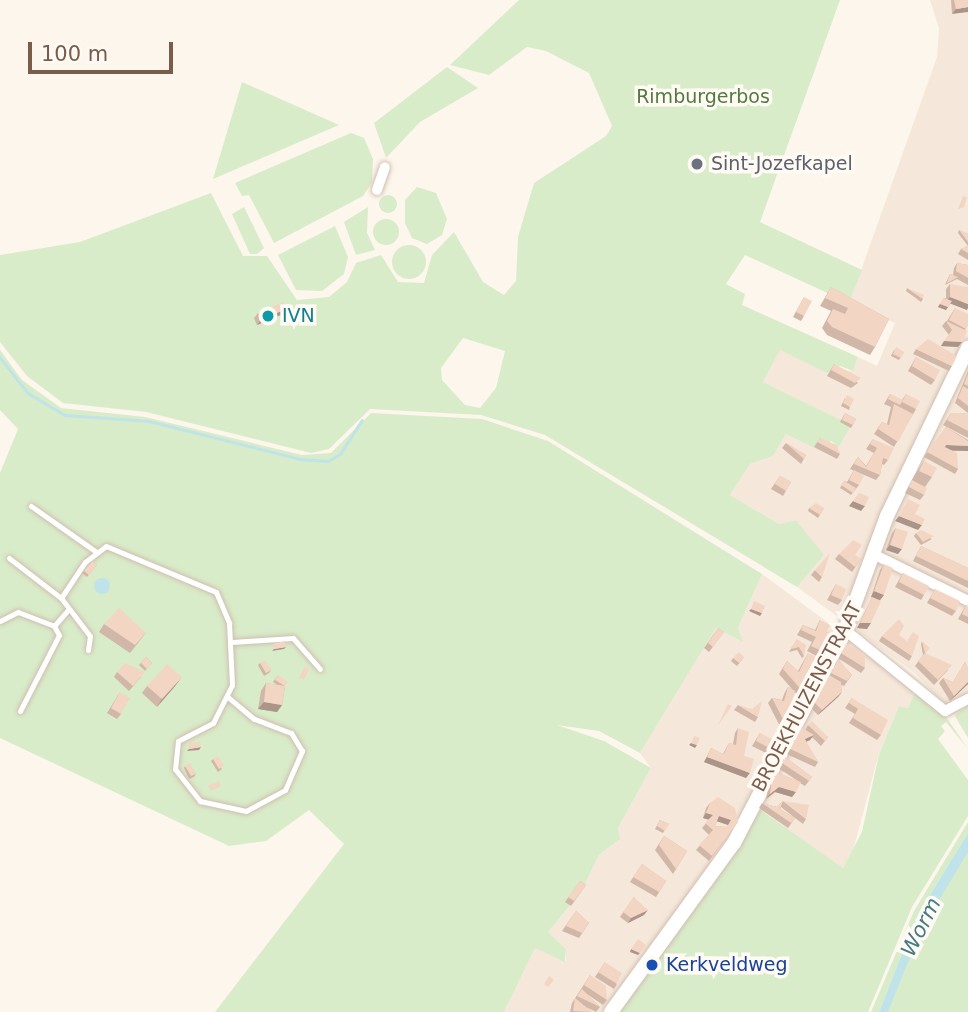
<!DOCTYPE html>
<style>
body{margin:0}
#map{position:relative;width:968px;height:1012px;overflow:hidden;background:#fdf6ec;font-family:"DejaVu Sans",sans-serif}
div>[style]{position:absolute}
.residential>*{inset:0;background:#f5e8da}
.green>*{inset:0;background:#d8ecc9}
.round{border-radius:50%}
.water>*{inset:0;background:#bfe3e8}
.stream>*{height:2.5px;margin:-1.25px;padding:0 1.25px;transform-origin:1.25px;border-radius:1.25px;background:#bfe3e8}
.roads{filter:drop-shadow(0 0 2px #d1beb0) drop-shadow(0 0 2px #d1beb0)}
.lane>*{height:5px;margin:-2.5px;padding:0 2.5px;transform-origin:2.5px;border-radius:2.5px;background:#fff}
.street>*{height:10px;margin:-5px;padding:0 5px;transform-origin:5px;border-radius:5px;background:#fff}
.secondary>*{height:14px;margin:-7px;padding:0 7px;transform-origin:7px;border-radius:7px;background:#fff}
.wall>*{inset:0;background:#d1b7a8}
.shaded-wall>*{inset:0;background:#aa9588}
.building>*{inset:0;background:#f3d5c3}
.dots>*{width:19px;height:19px;translate:-50% -50%;box-sizing:border-box;border:4px solid #fffaf3;border-radius:50%}
span{translate:-50% -50%;white-space:nowrap;text-align:center;line-height:1.15;-webkit-text-stroke:7px #fffaf3;paint-order:stroke}
.park-label{font-size:19px;color:#537a41}
.worship-label{font-size:19px;color:#5b616d}
.left{translate:0 -50%;text-align:left}
.culture-label{font-size:19px;color:#0d838f}
.street-label{font-size:19px;color:#7a5c4d}
.transit-label{font-size:19px;color:#164399}
.water-label{font-size:21px;color:#437c86;font-style:italic}
.scale{position:absolute;left:28px;top:42px;width:145px;height:32px;box-sizing:border-box;border:4px solid #7a5c4d;border-top:0;padding-left:9px;font-size:21px;line-height:24px;white-space:nowrap;color:#7a5c4d;-webkit-text-stroke:5px #fffaf3;paint-order:stroke}
</style>
<div id="map">
<div class="residential">
<i style="clip-path:polygon(930px 0,968px 0,968px 703px,955px 716px,915px 673px,797px 587px,823px 555px,796px 520px,779px 524px,730px 495px,750px 464px,773px 456px,786px 434px,839px 446px,850px 425px,763px 382px,780px 349px,829px 368px,853px 371px,858px 357px,877px 366px,895px 323px,849px 304px,937px 57px,939px 28px)"></i>
<i style="clip-path:polygon(762px 574px,917px 688px,908px 708px,899px 706px,879px 753px,853px 851px,842px 869px,617px 1012px,504px 1012px,535px 948px,566px 961px,566px 949px,548px 932px,581px 892px,599px 855px,619px 840px,618px 828px,651px 768px,640px 753px,716px 628px,742px 641px,738px 628px)"></i>
</div>
<div class="green">
<i style="clip-path:polygon(evenodd,519px 0,840px 0,760px 222px,862px 270px,849px 303px,745px 255px,726px 284px,745px 294px,742px 305px,858px 357px,853px 371px,840px 366px,827px 373px,780px 350px,763px 382px,851px 425px,839px 447px,831px 441px,823px 452px,786px 434px,773px 456px,750px 464px,730px 495px,779px 524px,796px 520px,824px 555px,797px 587px,545px 435px,481px 415px,370px 409px,329px 449px,311px 453px,146px 412px,63px 403px,27px 376px,0 342px,0 255px,80px 242px,211px 193px,243px 256px,267px 256px,297px 300px,329px 297px,347px 282px,356px 263px,381px 255px,398px 282px,424px 283px,432px 255px,454px 232px,483px 282px,504px 295px,516px 281px,518px 237px,534px 183px,606px 136px,612px 126px,589px 73px,546px 51px,527px 47px,489px 75px,450px 65px,519px 0,463px 338px,505px 351px,496px 388px,480px 408px,465px 405px,442px 380px,441px 368px,463px 338px)"></i>
<i style="clip-path:polygon(447px 67px,478px 88px,420px 122px,386px 158px,374px 123px)"></i>
<i style="clip-path:polygon(242px 82px,339px 125px,213px 179px)"></i>
<i style="clip-path:polygon(351px 133px,364px 138px,373px 159px,372px 182px,363px 196px,274px 243px,249px 195px,242px 196px,235px 183px)"></i>
<i style="clip-path:polygon(417px 187px,436px 193px,447px 219px,442px 235px,427px 244px,412px 238px,405px 223px,405px 200px)"></i>
<i class="round" style="left:379px;top:195px;width:18px;height:18px"></i>
<i style="clip-path:polygon(244px 207px,264px 248px,257px 254px,250px 254px,232px 214px)"></i>
<i style="clip-path:polygon(368px 207px,367px 233px,375px 250px,356px 255px,344px 222px)"></i>
<i class="round" style="left:373px;top:219px;width:26px;height:26px"></i>
<i style="clip-path:polygon(335px 226px,348px 257px,344px 274px,322px 291px,296px 290px,278px 255px)"></i>
<i class="round" style="left:392px;top:245px;width:34px;height:34px"></i>
<i style="clip-path:polygon(0 350px,22px 380px,61px 408px,145px 417px,302px 455px,331px 453px,371px 413px,482px 419px,548px 441px,762px 574px,738px 628px,743px 642px,716px 628px,640px 753px,599px 731px,557px 725px,604px 741px,651px 768px,618px 828px,620px 839px,599px 855px,581px 892px,548px 932px,566px 949px,565px 962px,535px 948px,504px 1012px,215px 1012px,344px 844px,309px 810px,266px 841px,229px 846px,0 738px,0 473px,18px 429px,0 410px)"></i>
<i style="clip-path:polygon(917px 688px,944px 714px,968px 749px,946px 722px,941px 726px,945px 731px,938px 739px,968px 780px,968px 816px,912px 907px,868px 1012px,617px 1012px,756px 807px,843px 868px,862px 832px,879px 754px,899px 706px,908px 708px)"></i>
<i style="clip-path:polygon(968px 704px,968px 738px,955px 716px)"></i>
<i style="clip-path:polygon(968px 822px,968px 833px,917px 916px,879px 1012px,871px 1012px,914px 911px)"></i>
<i style="clip-path:polygon(968px 841px,968px 1012px,883px 1012px,915px 931px)"></i>
</div>
<div class="water">
<i class="round" style="left:94px;top:578px;width:16px;height:16px"></i>
<i style="clip-path:polygon(968px 833px,968px 852px,921px 930px,888px 1012px,879px 1012px,917px 916px)"></i>
</div>
<div class="stream">
<i style="left:0;top:357px;width:46px;rotate:52.1deg"></i>
<i style="left:28px;top:393px;width:43px;rotate:30.7deg"></i>
<i style="left:65px;top:415px;width:84px;rotate:4.1deg"></i>
<i style="left:149px;top:421px;width:156px;rotate:14.1deg"></i>
<i style="left:300px;top:459px;width:28px;rotate:4deg"></i>
<i style="left:328px;top:461px;width:14px;rotate:-30deg"></i>
<i style="left:340px;top:454px;width:40px;rotate:-57.1deg"></i>
</div>
<div class="roads">
<div class="lane">
<i style="left:31px;top:506px;width:78px;rotate:35.1deg"></i>
<i style="left:9px;top:558px;width:66px;rotate:37.6deg"></i>
<i style="left:0;top:621px;width:20px;rotate:-27deg"></i>
<i style="left:18px;top:612px;width:39px;rotate:21deg"></i>
<i style="left:232px;top:642px;width:61px;rotate:-3.8deg"></i>
<i style="left:293px;top:638px;width:41px;rotate:48.9deg"></i>
<i style="left:88px;top:650px;width:14px;rotate:-82deg"></i>
<i style="left:90px;top:636px;width:48px;rotate:-127.3deg"></i>
<i style="left:61px;top:598px;width:43px;rotate:-56.3deg"></i>
<i style="left:85px;top:562px;width:26px;rotate:-37deg"></i>
<i style="left:106px;top:546px;width:119px;rotate:22.7deg"></i>
<i style="left:216px;top:592px;width:34px;rotate:67deg"></i>
<i style="left:229px;top:623px;width:62px;rotate:87.2deg"></i>
<i style="left:232px;top:685px;width:42px;rotate:116.6deg"></i>
<i style="left:213px;top:723px;width:39px;rotate:153deg"></i>
<i style="left:178px;top:741px;width:28px;rotate:96deg"></i>
<i style="left:175px;top:769px;width:41px;rotate:52deg"></i>
<i style="left:200px;top:801px;width:47px;rotate:12.3deg"></i>
<i style="left:246px;top:811px;width:44px;rotate:-28.3deg"></i>
<i style="left:285px;top:790px;width:43px;rotate:-66.4deg"></i>
<i style="left:302px;top:751px;width:21px;rotate:-121deg"></i>
<i style="left:291px;top:733px;width:40px;rotate:-159deg"></i>
<i style="left:254px;top:719px;width:34px;rotate:-140deg"></i>
<i style="left:20px;top:711px;width:85px;rotate:-62.8deg"></i>
<i style="left:59px;top:635px;width:10px;rotate:-119deg"></i>
<i style="left:54px;top:626px;width:21px;rotate:-49deg"></i>
</div>
<div class="street">
<i style="left:377px;top:190px;width:24px;rotate:-71deg"></i>
<i style="left:875px;top:555px;width:104px;rotate:26.3deg"></i>
<i style="left:845px;top:630px;width:129px;rotate:39deg"></i>
<i style="left:945px;top:711px;width:26px;rotate:-28deg"></i>
</div>
<div class="secondary">
<i style="left:611px;top:1012px;width:209px;rotate:-54deg"></i>
<i style="left:734px;top:843px;width:240px;rotate:-62.5deg"></i>
<i style="left:845px;top:630px;width:121px;rotate:-69.8deg"></i>
<i style="left:887px;top:516px;width:187px;rotate:-64.3deg"></i>
</div>
</div>
<div class="wall">
<i style="clip-path:polygon(951px 0,968px 0,952px 14px)"></i>
<i style="clip-path:polygon(959px 230px,968px 234px,968px 246px,958px 233px)"></i>
<i style="clip-path:polygon(968px 246px,968px 260px,958px 254px,961px 249px)"></i>
<i style="clip-path:polygon(957px 263px,968px 265px,968px 285px,957px 279px,945px 285px,950px 274px,953px 275px,954px 268px)"></i>
<i style="clip-path:polygon(950px 284px,967px 310px,951px 303px,946px 310px,938px 307px,944px 298px,946px 298px,946px 289px)"></i>
<i style="clip-path:polygon(831px 287px,889px 319px,875px 347px,870px 355px,827px 335px,822px 328px,831px 311px,820px 306px)"></i>
<i style="clip-path:polygon(907px 288px,923px 299px,921px 302px,906px 291px)"></i>
<i style="clip-path:polygon(804px 297px,804px 316px,801px 321px,793px 317px)"></i>
<i style="clip-path:polygon(955px 308px,968px 325px,965px 330px,958px 347px,941px 346px,949px 335px,942px 326px,946px 321px,947px 321px)"></i>
<i style="clip-path:polygon(286px 309px,283px 314px,257px 325px,254px 318px,258px 313px)"></i>
<i style="clip-path:polygon(916px 349px,952px 366px,949px 371px,913px 354px)"></i>
<i style="clip-path:polygon(894px 350px,904px 352px,899px 360px,891px 356px)"></i>
<i style="clip-path:polygon(916px 357px,935px 380px,931px 385px,908px 371px)"></i>
<i style="clip-path:polygon(834px 364px,858px 383px,851px 388px,827px 376px)"></i>
<i style="clip-path:polygon(968px 371px,968px 438px,943px 425px,951px 413px,968px 413px,955px 403px)"></i>
<i style="clip-path:polygon(890px 394px,902px 400px,906px 394px,916px 409px,894px 447px,874px 434px,882px 422px,887px 424px,891px 407px,884px 404px)"></i>
<i style="clip-path:polygon(845px 398px,850px 407px,849px 410px,841px 406px)"></i>
<i style="clip-path:polygon(845px 413px,856px 419px,851px 428px,840px 422px)"></i>
<i style="clip-path:polygon(946px 427px,968px 440px,968px 451px,952px 451px,958px 469px,955px 474px,924px 457px)"></i>
<i style="clip-path:polygon(820px 438px,840px 454px,837px 459px,814px 447px)"></i>
<i style="clip-path:polygon(873px 439px,888px 460px,884px 465px,882px 464px,880px 475px,876px 480px,850px 469px,858px 457px,866px 466px,874px 453px,866px 449px)"></i>
<i style="clip-path:polygon(786px 443px,806px 455px,801px 464px,782px 448px)"></i>
<i style="clip-path:polygon(924px 461px,932px 477px,925px 487px,924px 495px,920px 500px,905px 493px,914px 476px)"></i>
<i style="clip-path:polygon(854px 470px,859px 485px,851px 495px,840px 488px,844px 481px,847px 482px)"></i>
<i style="clip-path:polygon(780px 476px,791px 482px,783px 496px,771px 489px)"></i>
<i style="clip-path:polygon(809px 508px,824px 508px,818px 518px,808px 511px)"></i>
<i style="clip-path:polygon(896px 528px,898px 554px,886px 550px,892px 533px)"></i>
<i style="clip-path:polygon(916px 533px,932px 539px,921px 545px,914px 536px)"></i>
<i style="clip-path:polygon(921px 546px,968px 568px,968px 588px,913px 561px)"></i>
<i style="clip-path:polygon(839px 554px,861px 559px,852px 572px,835px 559px)"></i>
<i style="clip-path:polygon(93px 561px,97px 565px,87px 577px,82px 573px)"></i>
<i style="clip-path:polygon(884px 564px,884px 595px,880px 600px,867px 629px,857px 628px,872px 597px,871px 597px,880px 570px)"></i>
<i style="clip-path:polygon(815px 570px,822px 577px,819px 582px,811px 575px)"></i>
<i style="clip-path:polygon(903px 573px,924px 595px,921px 600px,895px 587px)"></i>
<i style="clip-path:polygon(836px 584px,842px 600px,838px 605px,827px 600px)"></i>
<i style="clip-path:polygon(935px 589px,956px 611px,952px 616px,927px 603px)"></i>
<i style="clip-path:polygon(966px 605px,968px 606px,968px 624px,958px 619px)"></i>
<i style="clip-path:polygon(820px 620px,827px 631px,824px 652px,820px 658px,807px 651px,812px 642px,797px 635px,803px 625px,815px 630px)"></i>
<i style="clip-path:polygon(104px 624px,146px 633px,130px 653px,99px 632px)"></i>
<i style="clip-path:polygon(718px 628px,724px 632px,709px 652px,704px 648px)"></i>
<i style="clip-path:polygon(882px 636px,912px 656px,909px 661px,879px 641px)"></i>
<i style="clip-path:polygon(797px 639px,804px 656px,802px 658px,797px 650px,789px 652px)"></i>
<i style="clip-path:polygon(922px 641px,926px 654px,948px 670px,934px 685px,915px 666px,923px 655px,921px 644px)"></i>
<i style="clip-path:polygon(845px 643px,865px 668px,861px 673px,838px 658px)"></i>
<i style="clip-path:polygon(808px 653px,804px 693px,800px 698px,795px 692px,792px 698px,787px 727px,783px 732px,768px 703px,772px 698px,782px 700px,785px 692px,788px 687px,792px 689px,779px 674px,787px 661px,798px 671px)"></i>
<i style="clip-path:polygon(146px 657px,152px 663px,145px 671px,139px 665px)"></i>
<i style="clip-path:polygon(744px 657px,737px 666px,731px 661px,733px 658px)"></i>
<i style="clip-path:polygon(838px 660px,852px 675px,844px 686px,841px 685px,842px 692px,838px 697px,818px 715px,810px 707px)"></i>
<i style="clip-path:polygon(965px 662px,968px 668px,968px 684px,950px 701px,939px 683px,943px 678px,953px 682px)"></i>
<i style="clip-path:polygon(260px 663px,271px 670px,269px 673px,264px 676px,258px 665px)"></i>
<i style="clip-path:polygon(117px 672px,141px 677px,129px 691px,114px 677px)"></i>
<i style="clip-path:polygon(278px 675px,285px 687px,282px 705px,277px 712px,258px 709px,261px 691px,266px 683px,277px 685px,273px 682px)"></i>
<i style="clip-path:polygon(176px 685px,157px 707px,142px 693px,147px 686px)"></i>
<i style="clip-path:polygon(120px 692px,121px 714px,117px 719px,107px 713px)"></i>
<i style="clip-path:polygon(852px 698px,881px 735px,877px 740px,849px 723px,855px 714px,845px 708px)"></i>
<i style="clip-path:polygon(738px 705px,758px 717px,755px 722px,734px 710px)"></i>
<i style="clip-path:polygon(808px 725px,828px 737px,821px 746px,812px 737px,810px 740px,806px 742px,818px 762px,815px 767px,782px 752px,799px 726px,805px 730px)"></i>
<i style="clip-path:polygon(738px 728px,744px 756px,746px 778px,704px 762px,711px 748px,723px 754px,729px 743px,733px 744px,735px 733px)"></i>
<i style="clip-path:polygon(760px 733px,771px 749px,768px 754px,752px 746px)"></i>
<i style="clip-path:polygon(785px 757px,812px 777px,805px 786px,800px 783px,792px 797px,775px 792px,766px 799px,770px 776px,773px 771px,798px 781px,778px 768px)"></i>
<i style="clip-path:polygon(213px 759px,222px 769px,218px 772px,211px 761px)"></i>
<i style="clip-path:polygon(185px 766px,196px 774px,194px 777px,189px 779px,184px 768px)"></i>
<i style="clip-path:polygon(783px 801px,806px 819px,803px 824px,781px 807px,780px 809px,795px 818px,788px 828px,759px 808px,762px 803px,777px 807px)"></i>
<i style="clip-path:polygon(evenodd,710px 803px,738px 822px,709px 861px,696px 850px,709px 835px,702px 828px,709px 820px,703px 818px,706px 808px,710px 803px,717px 821px,728px 825px,727px 827px,715px 826px,717px 821px)"></i>
<i style="clip-path:polygon(660px 820px,669px 824px,663px 833px,655px 829px)"></i>
<i style="clip-path:polygon(664px 836px,687px 851px,673px 874px,655px 850px)"></i>
<i style="clip-path:polygon(642px 864px,666px 881px,656px 897px,630px 882px)"></i>
<i style="clip-path:polygon(580px 881px,586px 885px,571px 906px,565px 902px)"></i>
<i style="clip-path:polygon(634px 897px,644px 915px,628px 923px,620px 917px)"></i>
<i style="clip-path:polygon(576px 911px,589px 923px,579px 938px,562px 931px)"></i>
<i style="clip-path:polygon(605px 962px,617px 984px,614px 989px,595px 977px)"></i>
<i style="clip-path:polygon(590px 975px,607px 1000px,603px 1005px,587px 994px,600px 1007px,596px 1012px,586px 1007px,592px 1012px,567px 1012px,570px 1012px,572px 1003px)"></i>
</div>
<div class="shaded-wall">
<i style="clip-path:polygon(968px 7px,968px 12px,952px 14px,956px 9px)"></i>
<i style="clip-path:polygon(950px 297px,968px 304px,968px 308px,967px 310px,946px 302px)"></i>
<i style="clip-path:polygon(940px 304px,948px 307px,946px 310px,938px 307px)"></i>
<i style="clip-path:polygon(286px 309px,283px 314px,257px 325px,261px 320px)"></i>
<i style="clip-path:polygon(944px 341px,962px 342px,958px 347px,941px 346px)"></i>
<i style="clip-path:polygon(946px 445px,968px 446px,968px 451px,943px 450px)"></i>
<i style="clip-path:polygon(853px 501px,865px 506px,861px 511px,849px 506px)"></i>
<i style="clip-path:polygon(899px 516px,922px 525px,918px 530px,895px 521px)"></i>
<i style="clip-path:polygon(890px 545px,902px 549px,898px 554px,886px 550px)"></i>
<i style="clip-path:polygon(874px 591px,884px 595px,880px 600px,871px 597px)"></i>
<i style="clip-path:polygon(751px 609px,762px 613px,760px 616px,749px 611px)"></i>
<i style="clip-path:polygon(860px 623px,871px 623px,867px 629px,857px 628px)"></i>
<i style="clip-path:polygon(286px 647px,284px 649px,272px 651px,274px 649px)"></i>
<i style="clip-path:polygon(182px 677px,176px 685px,157px 707px,162px 699px)"></i>
<i style="clip-path:polygon(968px 682px,968px 684px,950px 701px,954px 696px)"></i>
<i style="clip-path:polygon(842px 692px,838px 697px,818px 715px,822px 710px)"></i>
<i style="clip-path:polygon(264px 702px,282px 705px,277px 712px,258px 709px)"></i>
<i style="clip-path:polygon(814px 735px,810px 740px,801px 744px,805px 739px)"></i>
<i style="clip-path:polygon(691px 743px,697px 745px,695px 748px,689px 745px)"></i>
<i style="clip-path:polygon(201px 747px,199px 750px,187px 751px,189px 749px)"></i>
<i style="clip-path:polygon(707px 757px,750px 773px,746px 778px,704px 762px)"></i>
<i style="clip-path:polygon(779px 787px,796px 792px,792px 797px,775px 792px,766px 799px,770px 794px)"></i>
<i style="clip-path:polygon(706px 813px,713px 815px,710px 820px,703px 818px)"></i>
<i style="clip-path:polygon(719px 816px,731px 820px,728px 825px,716px 821px)"></i>
<i style="clip-path:polygon(648px 910px,644px 915px,628px 923px,631px 918px)"></i>
<i style="clip-path:polygon(631px 949px,640px 953px,638px 955px,630px 952px)"></i>
</div>
<div class="building">
<i style="clip-path:polygon(954px 0,968px 0,968px 7px,956px 9px)"></i>
<i style="clip-path:polygon(963px 196px,967px 197px,964px 207px,958px 209px)"></i>
<i style="clip-path:polygon(959px 230px,968px 234px,968px 242px)"></i>
<i style="clip-path:polygon(968px 246px,968px 253px,961px 249px)"></i>
<i style="clip-path:polygon(957px 263px,968px 265px,968px 278px,956px 271px)"></i>
<i style="clip-path:polygon(950px 274px,958px 277px,947px 283px)"></i>
<i style="clip-path:polygon(950px 284px,968px 287px,968px 304px,950px 297px)"></i>
<i style="clip-path:polygon(831px 287px,889px 319px,875px 347px,832px 327px,827px 321px,833px 309px,845px 314px,848px 308px,825px 298px)"></i>
<i style="clip-path:polygon(907px 288px,924px 295px,923px 299px)"></i>
<i style="clip-path:polygon(804px 297px,812px 301px,804px 316px,796px 312px)"></i>
<i style="clip-path:polygon(944px 298px,952px 301px,948px 307px,940px 304px)"></i>
<i style="clip-path:polygon(283px 302px,286px 309px,261px 320px,258px 313px)"></i>
<i style="clip-path:polygon(955px 308px,968px 314px,968px 325px,966px 329px,949px 320px)"></i>
<i style="clip-path:polygon(946px 321px,967px 331px,962px 342px,944px 341px,952px 330px)"></i>
<i style="clip-path:polygon(928px 339px,957px 356px,952px 366px,916px 349px)"></i>
<i style="clip-path:polygon(896px 347px,904px 352px,901px 358px,893px 354px)"></i>
<i style="clip-path:polygon(916px 357px,940px 370px,935px 380px,912px 366px)"></i>
<i style="clip-path:polygon(834px 364px,861px 378px,855px 383px,831px 370px)"></i>
<i style="clip-path:polygon(968px 374px,968px 386px,964px 384px)"></i>
<i style="clip-path:polygon(963px 386px,968px 389px,968px 406px,958px 398px)"></i>
<i style="clip-path:polygon(890px 394px,903px 400px,900px 405px,888px 399px)"></i>
<i style="clip-path:polygon(906px 394px,920px 401px,916px 409px,902px 402px)"></i>
<i style="clip-path:polygon(847px 395px,854px 399px,850px 407px,843px 403px)"></i>
<i style="clip-path:polygon(894px 404px,913px 414px,898px 442px,878px 429px,882px 422px,889px 425px)"></i>
<i style="clip-path:polygon(845px 413px,856px 419px,853px 425px,842px 420px)"></i>
<i style="clip-path:polygon(951px 413px,968px 413px,968px 431px,947px 420px)"></i>
<i style="clip-path:polygon(946px 427px,968px 441px,968px 446px,946px 445px,945px 447px,957px 453px,958px 469px,927px 452px)"></i>
<i style="clip-path:polygon(820px 438px,837px 445px,840px 454px,817px 442px)"></i>
<i style="clip-path:polygon(873px 439px,894px 448px,888px 460px,883px 458px,880px 475px,854px 464px,858px 457px,866px 467px,877px 448px,870px 444px)"></i>
<i style="clip-path:polygon(786px 443px,806px 455px,804px 459px)"></i>
<i style="clip-path:polygon(924px 461px,937px 468px,932px 477px,919px 471px)"></i>
<i style="clip-path:polygon(854px 470px,864px 476px,859px 485px,849px 480px)"></i>
<i style="clip-path:polygon(780px 476px,791px 482px,786px 491px,775px 484px)"></i>
<i style="clip-path:polygon(912px 480px,927px 488px,924px 495px,909px 487px)"></i>
<i style="clip-path:polygon(844px 481px,856px 488px,853px 493px,841px 485px)"></i>
<i style="clip-path:polygon(859px 493px,869px 497px,865px 506px,853px 501px)"></i>
<i style="clip-path:polygon(908px 499px,920px 505px,915px 514px,925px 519px,922px 525px,899px 516px)"></i>
<i style="clip-path:polygon(816px 503px,824px 508px,820px 515px,809px 508px)"></i>
<i style="clip-path:polygon(896px 528px,908px 532px,902px 549px,890px 545px)"></i>
<i style="clip-path:polygon(921px 530px,934px 536px,923px 542px,916px 533px)"></i>
<i style="clip-path:polygon(853px 540px,862px 545px,855px 555px,861px 559px,855px 567px,839px 554px)"></i>
<i style="clip-path:polygon(921px 546px,968px 568px,968px 581px,916px 556px)"></i>
<i style="clip-path:polygon(830px 553px,822px 577px,815px 570px)"></i>
<i style="clip-path:polygon(93px 561px,97px 565px,89px 575px,84px 571px)"></i>
<i style="clip-path:polygon(884px 564px,893px 568px,884px 595px,874px 591px)"></i>
<i style="clip-path:polygon(903px 573px,929px 586px,924px 595px,899px 582px)"></i>
<i style="clip-path:polygon(836px 584px,846px 589px,842px 600px,831px 595px)"></i>
<i style="clip-path:polygon(935px 589px,960px 601px,956px 611px,930px 598px)"></i>
<i style="clip-path:polygon(872px 597px,881px 601px,871px 623px,860px 623px)"></i>
<i style="clip-path:polygon(754px 601px,765px 606px,762px 613px,751px 609px)"></i>
<i style="clip-path:polygon(966px 605px,968px 606px,968px 617px,962px 614px)"></i>
<i style="clip-path:polygon(119px 608px,146px 633px,135px 645px,104px 624px)"></i>
<i style="clip-path:polygon(899px 619px,904px 626px,899px 635px,907px 641px,913px 632px,919px 636px,912px 656px,882px 636px)"></i>
<i style="clip-path:polygon(820px 620px,830px 625px,827px 631px,833px 634px,824px 652px,811px 646px,816px 637px,801px 630px,803px 625px,816px 631px)"></i>
<i style="clip-path:polygon(718px 628px,724px 632px,713px 647px,708px 643px)"></i>
<i style="clip-path:polygon(797px 639px,806px 645px,804px 656px,799px 647px,791px 649px)"></i>
<i style="clip-path:polygon(285px 641px,286px 647px,274px 649px,273px 644px)"></i>
<i style="clip-path:polygon(922px 641px,930px 648px,925px 654px)"></i>
<i style="clip-path:polygon(845px 643px,865px 654px,865px 668px,841px 653px)"></i>
<i style="clip-path:polygon(739px 652px,744px 657px,739px 663px,733px 658px)"></i>
<i style="clip-path:polygon(808px 653px,821px 659px,804px 693px,783px 669px,787px 661px,799px 672px)"></i>
<i style="clip-path:polygon(925px 653px,952px 665px,938px 680px,918px 661px)"></i>
<i style="clip-path:polygon(146px 657px,152px 663px,147px 669px,141px 663px)"></i>
<i style="clip-path:polygon(265px 660px,271px 670px,266px 673px,260px 663px)"></i>
<i style="clip-path:polygon(838px 660px,852px 675px,847px 681px,831px 673px)"></i>
<i style="clip-path:polygon(965px 662px,968px 668px,968px 682px,954px 696px,943px 678px,953px 682px)"></i>
<i style="clip-path:polygon(125px 663px,145px 672px,133px 686px,117px 672px)"></i>
<i style="clip-path:polygon(167px 664px,182px 677px,162px 699px,147px 686px)"></i>
<i style="clip-path:polygon(304px 667px,309px 669px,304px 680px,299px 678px)"></i>
<i style="clip-path:polygon(278px 675px,288px 682px,285px 686px,275px 680px)"></i>
<i style="clip-path:polygon(829px 675px,841px 682px,842px 692px,822px 710px,814px 702px)"></i>
<i style="clip-path:polygon(266px 683px,285px 686px,282px 705px,264px 702px)"></i>
<i style="clip-path:polygon(788px 687px,795px 691px,792px 698px,798px 705px,787px 727px,772px 698px,784px 701px)"></i>
<i style="clip-path:polygon(120px 692px,130px 698px,121px 714px,111px 708px)"></i>
<i style="clip-path:polygon(852px 698px,888px 720px,881px 735px,853px 718px,858px 709px,849px 703px)"></i>
<i style="clip-path:polygon(762px 701px,758px 717px,738px 705px,752px 709px)"></i>
<i style="clip-path:polygon(728px 704px,732px 706px,718px 725px)"></i>
<i style="clip-path:polygon(812px 721px,828px 737px,825px 741px,808px 725px)"></i>
<i style="clip-path:polygon(799px 726px,814px 735px,805px 739px,818px 762px,786px 747px)"></i>
<i style="clip-path:polygon(738px 728px,749px 732px,744px 756px,754px 759px,750px 773px,707px 757px,711px 748px,724px 754px,729px 743px,736px 745px)"></i>
<i style="clip-path:polygon(760px 733px,776px 741px,771px 749px,756px 741px)"></i>
<i style="clip-path:polygon(694px 736px,700px 738px,697px 745px,691px 743px)"></i>
<i style="clip-path:polygon(200px 742px,201px 747px,189px 749px,188px 743px)"></i>
<i style="clip-path:polygon(218px 756px,224px 766px,219px 769px,213px 759px)"></i>
<i style="clip-path:polygon(785px 757px,812px 777px,809px 781px,782px 763px)"></i>
<i style="clip-path:polygon(190px 763px,196px 774px,191px 776px,185px 766px)"></i>
<i style="clip-path:polygon(773px 771px,801px 782px,796px 792px,779px 787px,770px 794px)"></i>
<i style="clip-path:polygon(219px 781px,221px 786px,211px 791px,208px 786px)"></i>
<i style="clip-path:polygon(evenodd,718px 797px,735px 808px,738px 822px,712px 856px,699px 845px,713px 830px,705px 823px,713px 815px,706px 813px,710px 803px,718px 797px,719px 816px,731px 820px,727px 827px,715px 826px,719px 816px)"></i>
<i style="clip-path:polygon(783px 801px,780px 809px,795px 818px,791px 823px,762px 803px,777px 807px)"></i>
<i style="clip-path:polygon(783px 801px,809px 805px,806px 819px)"></i>
<i style="clip-path:polygon(660px 820px,669px 824px,665px 831px,657px 826px)"></i>
<i style="clip-path:polygon(664px 836px,687px 851px,676px 869px,659px 845px)"></i>
<i style="clip-path:polygon(642px 864px,666px 881px,659px 892px,633px 877px)"></i>
<i style="clip-path:polygon(580px 881px,586px 885px,574px 901px,568px 897px)"></i>
<i style="clip-path:polygon(634px 897px,648px 910px,631px 918px,623px 912px)"></i>
<i style="clip-path:polygon(576px 911px,589px 923px,582px 933px,566px 926px)"></i>
<i style="clip-path:polygon(638px 939px,646px 945px,640px 953px,631px 949px)"></i>
<i style="clip-path:polygon(605px 962px,622px 973px,617px 984px,598px 972px)"></i>
<i style="clip-path:polygon(590px 975px,606px 986px,607px 1000px,584px 985px)"></i>
<i style="clip-path:polygon(549px 976px,554px 980px,548px 987px,544px 984px)"></i>
<i style="clip-path:polygon(582px 989px,600px 1007px,577px 996px)"></i>
<i style="clip-path:polygon(575px 998px,592px 1012px,573px 1011px)"></i>
</div>
<div class="dots">
<i style="left:697px;top:164px;background:#6b7280"></i>
<i style="left:268px;top:316px;background:#0f9aa8"></i>
<i style="left:652px;top:965px;background:#1a4fb4"></i>
</div>
<div class="park-label">
<span style="left:703px;top:97px">Rimburgerbos</span>
</div>
<div class="worship-label">
<span class="left" style="left:711px;top:164px">Sint-Jozefkapel</span>
</div>
<div class="culture-label">
<span class="left" style="left:282px;top:316px">IVN</span>
</div>
<div class="street-label">
<span style="left:807px;top:697px;rotate:-62deg">BROEKHUIZENSTRAAT</span>
</div>
<div class="transit-label">
<span class="left" style="left:666px;top:965px">Kerkveldweg</span>
</div>
<div class="water-label">
<span style="left:921px;top:927px;rotate:-63deg">Worm</span>
</div>
<div class="scale">100 m</div>
</div>
